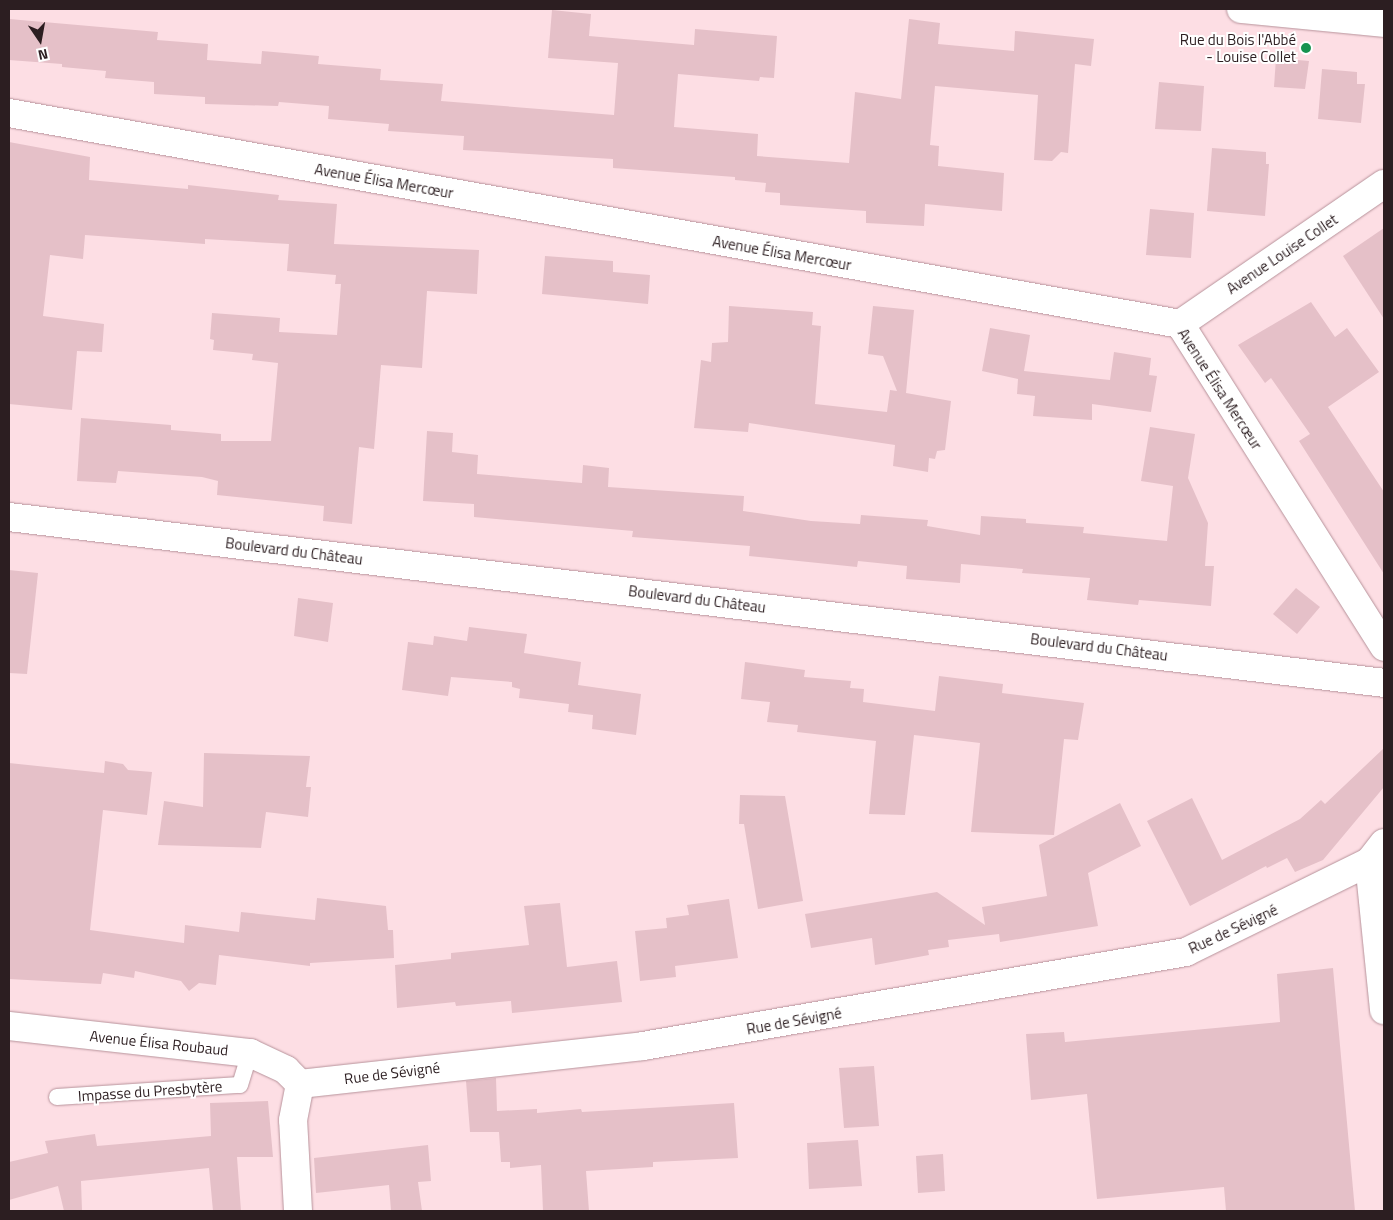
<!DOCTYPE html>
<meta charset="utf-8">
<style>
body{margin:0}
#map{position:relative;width:1393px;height:1220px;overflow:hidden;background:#fddee4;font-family:"Titillium Web",sans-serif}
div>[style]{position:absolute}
.building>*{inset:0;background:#e5c0c8}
.roads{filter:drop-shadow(0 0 1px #b7939b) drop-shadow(0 0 1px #b7939b)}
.lane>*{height:16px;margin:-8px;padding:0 8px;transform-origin:8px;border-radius:8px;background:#fff}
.street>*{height:28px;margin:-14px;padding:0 14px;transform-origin:14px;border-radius:14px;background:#fff}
.secondary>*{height:28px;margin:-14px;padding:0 14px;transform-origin:14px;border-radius:14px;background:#fff}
.dots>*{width:14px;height:14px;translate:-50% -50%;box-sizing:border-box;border:2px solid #fff;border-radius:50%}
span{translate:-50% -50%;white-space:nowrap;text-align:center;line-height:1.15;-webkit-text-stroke:4px #fff;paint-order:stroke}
.poi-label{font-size:15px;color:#2c1e21}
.right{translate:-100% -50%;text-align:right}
.street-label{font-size:15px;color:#2c1e21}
.frame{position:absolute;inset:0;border:10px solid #2c1e21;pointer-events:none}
.north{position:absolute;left:15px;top:15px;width:50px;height:50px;-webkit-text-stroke:4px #fff;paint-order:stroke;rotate:168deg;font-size:14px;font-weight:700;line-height:20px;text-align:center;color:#2c1e21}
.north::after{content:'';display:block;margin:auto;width:18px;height:22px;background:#2c1e21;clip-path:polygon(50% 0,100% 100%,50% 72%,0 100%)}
</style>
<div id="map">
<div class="building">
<i style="clip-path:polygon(552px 10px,591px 14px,589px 36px,694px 45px,695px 29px,777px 36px,774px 78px,760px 77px,759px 81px,678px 74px,674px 127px,758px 134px,757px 156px,849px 163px,855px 92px,901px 99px,909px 19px,940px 23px,938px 44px,1014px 51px,1015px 31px,1094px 39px,1091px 66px,1075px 64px,1068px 153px,1061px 152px,1052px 161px,1034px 160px,1038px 95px,935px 86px,930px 145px,939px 146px,938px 166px,1004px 173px,1002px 211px,925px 204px,924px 226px,866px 223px,866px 211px,780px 205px,780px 193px,765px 192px,766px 183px,735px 180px,735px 177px,613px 168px,613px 159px,463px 150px,464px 136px,388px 131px,389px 124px,328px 119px,329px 106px,279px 102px,278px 106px,205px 104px,205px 97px,154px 94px,154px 82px,105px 78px,106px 71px,62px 67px,62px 64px,9px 60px,9px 19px,158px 32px,157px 40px,208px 44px,207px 60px,261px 64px,262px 51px,319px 56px,318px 64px,381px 69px,380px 80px,443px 84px,441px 101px,614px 115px,618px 63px,548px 58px)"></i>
<i style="clip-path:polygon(1276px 58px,1309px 61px,1305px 89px,1274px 87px)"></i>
<i style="clip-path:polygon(1322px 69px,1357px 72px,1357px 84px,1365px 84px,1361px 123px,1318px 119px)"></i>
<i style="clip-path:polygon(1159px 82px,1204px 86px,1201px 131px,1155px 129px)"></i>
<i style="clip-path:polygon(9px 142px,90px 157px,89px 180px,188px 189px,188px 185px,279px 195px,278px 200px,337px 204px,334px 244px,479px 250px,477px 294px,427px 291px,422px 368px,381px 365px,374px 449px,359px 447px,352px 524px,323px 521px,324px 506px,217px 495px,218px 481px,202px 477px,118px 471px,116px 483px,77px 481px,81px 418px,171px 425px,171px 430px,221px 434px,221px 441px,271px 441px,278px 363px,252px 360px,253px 354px,213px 350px,214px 340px,210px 339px,212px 313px,280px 318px,279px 332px,337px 335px,341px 284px,335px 284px,336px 275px,287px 271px,289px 244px,205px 239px,205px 244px,85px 235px,83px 259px,50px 255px,43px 316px,104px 324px,102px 352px,77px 351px,72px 410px,9px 404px)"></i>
<i style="clip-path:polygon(1212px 148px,1266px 152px,1266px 164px,1269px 164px,1265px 216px,1207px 211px)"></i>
<i style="clip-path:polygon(1150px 209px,1194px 213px,1191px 258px,1146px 255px)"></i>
<i style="clip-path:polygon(1384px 228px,1384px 319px,1343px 256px)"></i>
<i style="clip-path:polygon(545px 256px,613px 261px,613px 272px,650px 275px,648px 304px,542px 294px)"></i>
<i style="clip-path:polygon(1311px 302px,1335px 337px,1347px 328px,1379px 372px,1328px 407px,1384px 492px,1384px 574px,1299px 441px,1310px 434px,1271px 378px,1265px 383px,1238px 345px)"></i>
<i style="clip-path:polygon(729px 306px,813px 312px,812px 325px,821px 326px,815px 404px,887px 412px,890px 390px,897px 391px,883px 356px,868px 354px,873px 306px,914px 310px,906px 393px,951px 401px,945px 450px,937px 451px,935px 459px,929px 458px,928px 472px,893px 466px,895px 445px,749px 423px,748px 432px,694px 428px,701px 360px,711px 362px,712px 343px,728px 342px)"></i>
<i style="clip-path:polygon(990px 328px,1030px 335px,1024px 371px,1110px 380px,1114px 352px,1151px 358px,1149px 375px,1157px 376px,1151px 412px,1092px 404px,1092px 420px,1033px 416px,1035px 396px,1017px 394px,1018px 379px,982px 371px)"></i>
<i style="clip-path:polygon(1150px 427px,1195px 434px,1188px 478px,1208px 523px,1205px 566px,1214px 566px,1211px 606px,1139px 600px,1138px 605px,1087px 600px,1090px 578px,1022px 573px,1023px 569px,961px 564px,960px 583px,906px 579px,907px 566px,858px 561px,857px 567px,749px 556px,750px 546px,632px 537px,633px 531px,474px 517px,474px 504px,423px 501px,427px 431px,453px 433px,452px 452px,478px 455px,477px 474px,582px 483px,583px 465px,609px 468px,608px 487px,744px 496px,743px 511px,811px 521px,860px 524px,861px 515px,928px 520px,927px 526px,980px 535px,981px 516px,1026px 519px,1026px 523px,1084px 527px,1083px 533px,1167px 541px,1173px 486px,1141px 481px)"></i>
<i style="clip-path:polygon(9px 570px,38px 573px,27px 674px,9px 673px)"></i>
<i style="clip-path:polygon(1296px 588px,1320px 607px,1297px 634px,1273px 614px)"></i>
<i style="clip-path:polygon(298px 598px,333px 603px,328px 642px,294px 636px)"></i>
<i style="clip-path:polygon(469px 627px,527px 634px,524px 653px,581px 662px,578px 685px,641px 694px,636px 735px,592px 729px,593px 715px,568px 712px,569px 704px,519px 698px,520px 689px,512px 687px,512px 682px,451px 677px,448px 696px,402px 690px,408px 642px,433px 645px,434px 636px,467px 641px)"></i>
<i style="clip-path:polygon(745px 662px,805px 670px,804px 677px,851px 681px,850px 688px,864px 689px,863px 702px,935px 711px,939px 676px,1003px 684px,1002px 693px,1084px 703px,1078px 740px,1064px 739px,1054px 835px,971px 832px,980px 743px,914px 735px,905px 815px,869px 814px,876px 741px,797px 732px,798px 725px,767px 722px,770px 702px,741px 699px)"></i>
<i style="clip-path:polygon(1384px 748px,1384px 787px,1323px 860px,1295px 872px,1287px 858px,1267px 868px,1266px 866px,1190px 906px,1147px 821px,1192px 798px,1222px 860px,1300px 819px,1321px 800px,1325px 804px)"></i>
<i style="clip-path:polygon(204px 753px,310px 756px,306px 787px,311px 787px,308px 817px,266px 812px,261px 848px,158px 845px,164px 801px,203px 807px)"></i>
<i style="clip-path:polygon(105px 761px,123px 764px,128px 770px,152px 772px,147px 815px,103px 810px,90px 930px,184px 943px,185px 925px,239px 932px,241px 912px,315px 920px,317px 898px,386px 906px,388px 930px,393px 930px,394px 958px,310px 963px,310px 966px,219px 955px,216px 985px,199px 983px,189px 991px,181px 981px,135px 971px,134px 978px,103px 973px,101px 984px,9px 979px,9px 763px,104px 773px)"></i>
<i style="clip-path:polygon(740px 795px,785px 796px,803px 901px,758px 909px,744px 824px,739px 824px)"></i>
<i style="clip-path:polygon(1120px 803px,1141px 846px,1088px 873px,1098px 926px,1000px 942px,999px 934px,948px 940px,949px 947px,928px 950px,929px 955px,875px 965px,872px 938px,811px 948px,805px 914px,937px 892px,985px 925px,982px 907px,1047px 896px,1039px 845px)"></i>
<i style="clip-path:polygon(729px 899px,738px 958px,675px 966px,676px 977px,640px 981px,635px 931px,667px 928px,666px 918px,689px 915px,687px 905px)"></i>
<i style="clip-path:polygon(560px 903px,567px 967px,617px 961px,622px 1002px,512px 1013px,511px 1001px,456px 1006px,455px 1002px,397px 1008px,395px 965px,451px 959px,451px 953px,529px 945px,524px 906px)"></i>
<i style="clip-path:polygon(1333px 968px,1355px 1211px,1226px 1211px,1224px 1187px,1097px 1199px,1087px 1094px,1031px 1100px,1026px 1034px,1064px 1032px,1065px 1042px,1280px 1022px,1277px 974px)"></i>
<i style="clip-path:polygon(874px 1066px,879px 1126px,844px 1128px,839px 1068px)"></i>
<i style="clip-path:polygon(496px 1078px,497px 1111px,537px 1109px,537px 1113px,581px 1109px,582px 1112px,734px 1103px,738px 1158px,653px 1162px,653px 1167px,586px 1171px,589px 1211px,543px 1211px,541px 1165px,510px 1168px,510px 1162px,501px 1162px,499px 1132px,470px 1132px,466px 1081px)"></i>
<i style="clip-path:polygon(268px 1101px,273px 1157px,237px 1157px,241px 1211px,213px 1211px,209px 1168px,81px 1181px,82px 1211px,64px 1211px,58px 1186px,9px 1200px,9px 1162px,48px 1153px,45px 1141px,95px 1134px,97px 1146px,211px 1136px,210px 1103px)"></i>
<i style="clip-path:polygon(858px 1140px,862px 1186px,809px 1189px,807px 1143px)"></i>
<i style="clip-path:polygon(428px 1145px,431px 1181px,418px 1182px,422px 1211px,391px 1211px,389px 1185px,316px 1193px,314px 1158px)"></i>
<i style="clip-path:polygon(943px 1154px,945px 1191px,918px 1193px,916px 1156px)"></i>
</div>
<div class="roads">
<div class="lane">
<i style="left:57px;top:1097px;width:183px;rotate:-3.8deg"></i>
<i style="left:240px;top:1085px;width:34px;rotate:-73deg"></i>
</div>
<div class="street">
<i style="left:9px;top:113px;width:1190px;rotate:10.21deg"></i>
<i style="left:1180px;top:324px;width:382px;rotate:57.7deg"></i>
<i style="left:1180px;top:324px;width:247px;rotate:-34.5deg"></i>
<i style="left:1369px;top:862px;width:149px;rotate:84.2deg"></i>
<i style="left:9px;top:1026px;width:243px;rotate:6.4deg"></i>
<i style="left:250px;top:1053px;width:40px;rotate:25deg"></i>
<i style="left:286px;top:1070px;width:20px;rotate:45deg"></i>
<i style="left:298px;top:1211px;width:91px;rotate:-93.1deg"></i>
<i style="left:293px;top:1120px;width:37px;rotate:-79deg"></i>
<i style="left:300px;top:1084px;width:345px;rotate:-6.3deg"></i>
<i style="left:643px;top:1046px;width:551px;rotate:-9.82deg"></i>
<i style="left:1186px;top:952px;width:204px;rotate:-26.2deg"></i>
<i style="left:1369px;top:862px;width:24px;rotate:-52deg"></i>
</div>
<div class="secondary">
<i style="left:1241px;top:9px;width:144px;rotate:5.6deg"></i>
<i style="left:9px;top:517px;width:1385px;rotate:6.88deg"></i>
</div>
</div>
<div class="dots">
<i style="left:1306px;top:48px;background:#179350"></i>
</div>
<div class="poi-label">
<span class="right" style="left:1296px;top:48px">Rue du Bois l'Abbé<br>- Louise Collet</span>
</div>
<div class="street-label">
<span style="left:384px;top:181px;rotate:10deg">Avenue Élisa Mercœur</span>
<span style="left:782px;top:253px;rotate:10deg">Avenue Élisa Mercœur</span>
<span style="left:1282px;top:254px;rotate:-34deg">Avenue Louise Collet</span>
<span style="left:1220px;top:389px;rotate:57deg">Avenue Élisa Mercœur</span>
<span style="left:294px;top:551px;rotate:7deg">Boulevard du Château</span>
<span style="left:697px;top:599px;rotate:7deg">Boulevard du Château</span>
<span style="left:1099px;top:647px;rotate:7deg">Boulevard du Château</span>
<span style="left:1233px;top:929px;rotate:-25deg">Rue de Sévigné</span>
<span style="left:794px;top:1021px;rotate:-10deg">Rue de Sévigné</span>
<span style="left:159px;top:1043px;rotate:6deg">Avenue Élisa Roubaud</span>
<span style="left:392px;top:1073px;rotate:-7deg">Rue de Sévigné</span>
<span style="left:150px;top:1091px;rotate:-4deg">Impasse du Presbytère</span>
</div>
<div class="frame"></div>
<div class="north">N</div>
</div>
